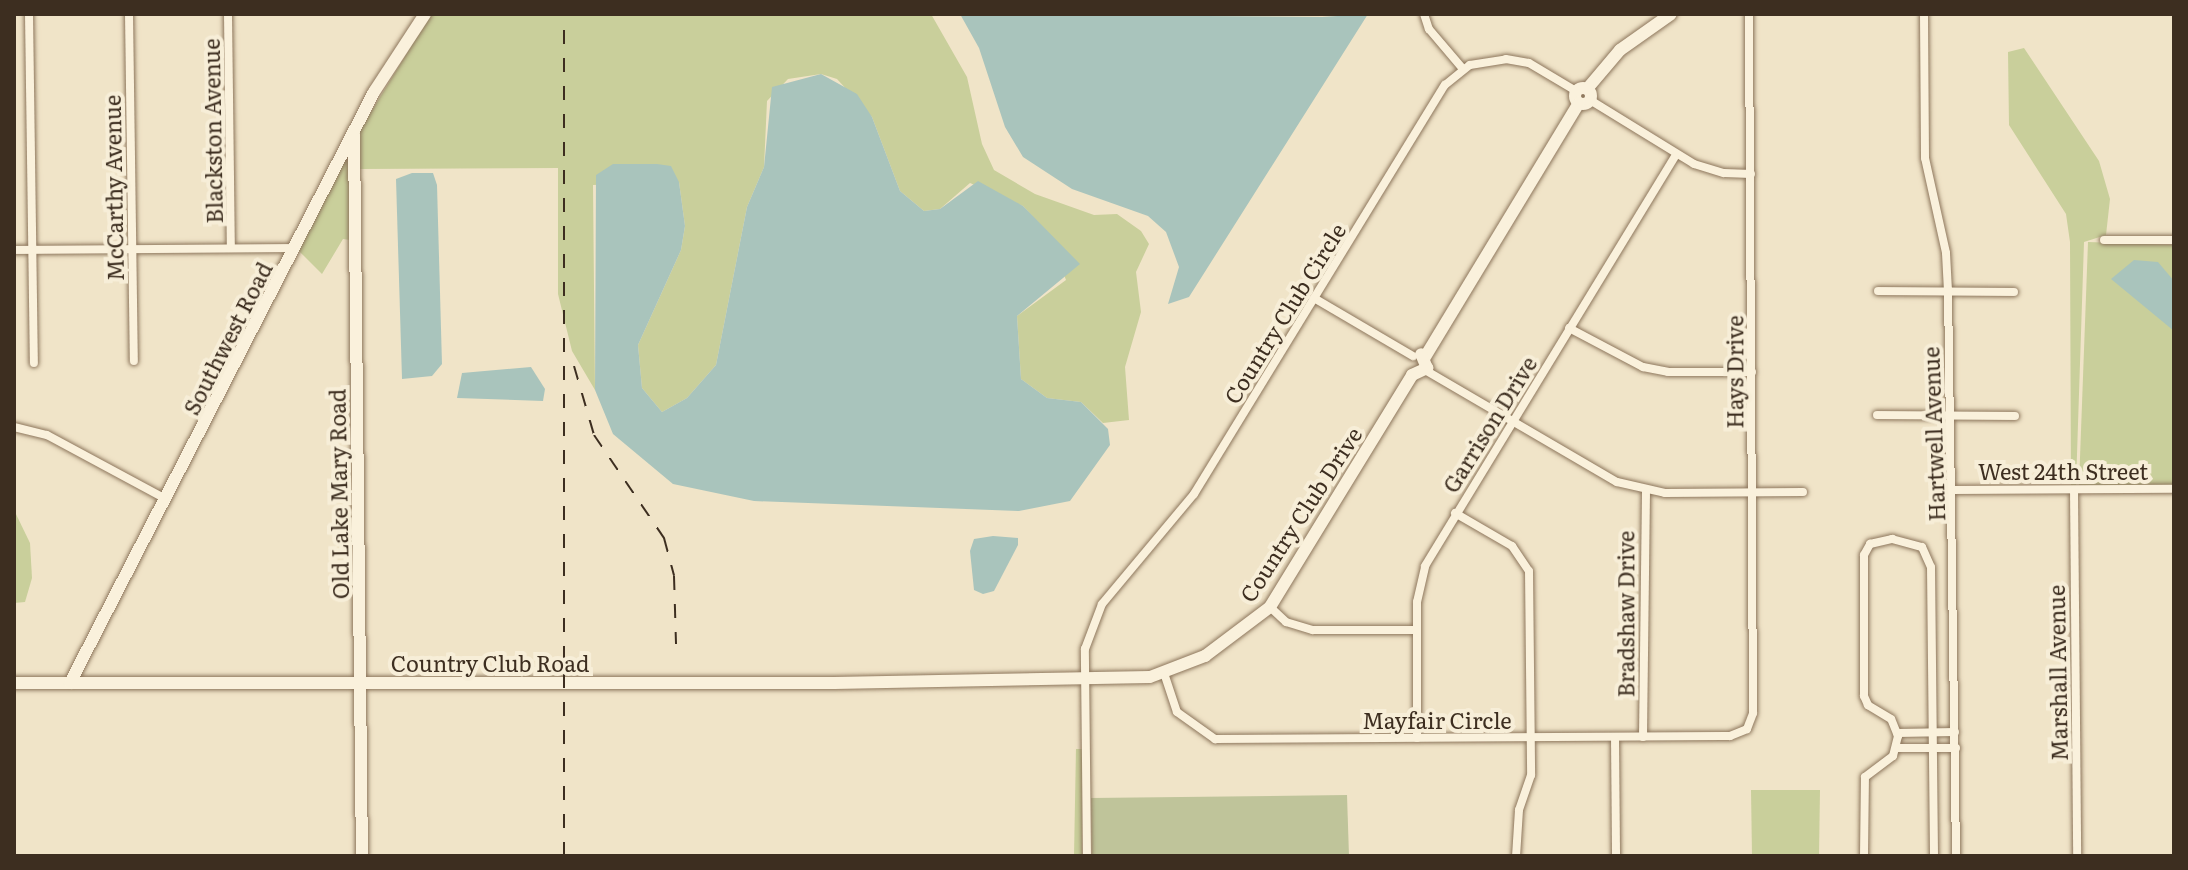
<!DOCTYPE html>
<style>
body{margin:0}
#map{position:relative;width:2188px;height:870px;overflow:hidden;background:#f0e4c8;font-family:Literata,serif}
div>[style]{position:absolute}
.green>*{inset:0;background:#c9cf9b}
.cemetery>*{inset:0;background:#bfc49a}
.water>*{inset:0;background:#a9c4bc}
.roads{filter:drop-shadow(0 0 2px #8d765c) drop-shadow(0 0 2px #8d765c)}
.street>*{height:8px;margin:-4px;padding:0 4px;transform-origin:4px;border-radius:4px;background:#faf1dc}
.secondary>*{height:12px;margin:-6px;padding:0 6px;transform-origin:6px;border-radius:6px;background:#faf1dc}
.secondary>.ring{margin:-6px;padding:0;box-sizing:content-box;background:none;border:12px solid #faf1dc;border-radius:50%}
.rail>*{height:2px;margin-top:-1px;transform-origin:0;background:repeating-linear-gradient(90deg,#3d2e20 0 14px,transparent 0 28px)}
span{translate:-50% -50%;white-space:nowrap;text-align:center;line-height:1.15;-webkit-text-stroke:8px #f7eed8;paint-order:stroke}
.street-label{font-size:22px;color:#3d2e20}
.frame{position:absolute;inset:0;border:16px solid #3d2e20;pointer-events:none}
</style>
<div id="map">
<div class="green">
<i style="clip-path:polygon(431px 14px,931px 14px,967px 77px,982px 144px,994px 170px,1035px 194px,1094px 215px,1117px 214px,1141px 231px,1149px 244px,1136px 272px,1141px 312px,1125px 367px,1129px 420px,1103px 423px,1081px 402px,1047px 398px,1021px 379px,1017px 316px,1066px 280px,1048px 233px,1023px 206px,970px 183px,940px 209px,924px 211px,900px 191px,872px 117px,837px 79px,821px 74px,788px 79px,767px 101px,764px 167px,747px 207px,716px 365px,687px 398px,662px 412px,642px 388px,638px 345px,681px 250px,685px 226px,679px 182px,593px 185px,595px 390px,572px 351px,558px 294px,558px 168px,360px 169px,358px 133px)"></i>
<i style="clip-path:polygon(2024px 48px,2099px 161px,2110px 199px,2106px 235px,2084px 242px,2076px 485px,2071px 485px,2070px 242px,2066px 214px,2009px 125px,2008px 52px)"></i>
<i style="clip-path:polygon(350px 149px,350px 240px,343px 239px,322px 274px,299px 251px)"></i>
<i style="clip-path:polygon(2088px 242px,2174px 245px,2174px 485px,2079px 485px)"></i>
<i style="clip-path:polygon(14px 510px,30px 543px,32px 578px,25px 602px,14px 603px)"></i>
<i style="clip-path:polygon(1076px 749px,1082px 749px,1082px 856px,1074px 856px)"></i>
<i style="clip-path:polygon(1751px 790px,1820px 790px,1819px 856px,1752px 856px)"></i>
</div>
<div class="cemetery">
<i style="clip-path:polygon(1347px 795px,1349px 856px,1092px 856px,1091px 798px)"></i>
</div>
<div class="water">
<i style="clip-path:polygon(960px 14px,1322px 17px,1368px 14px,1189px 297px,1168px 304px,1179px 267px,1166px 232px,1148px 216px,1072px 189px,1023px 157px,1005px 127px,979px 48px)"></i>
<i style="clip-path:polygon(821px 74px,857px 94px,872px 117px,900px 191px,924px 211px,940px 209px,978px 181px,1023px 206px,1080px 264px,1017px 316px,1021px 379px,1047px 398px,1081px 402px,1108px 429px,1110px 445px,1070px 501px,1019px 511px,754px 501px,673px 484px,613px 434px,595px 390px,596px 175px,613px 164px,657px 164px,671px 166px,679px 182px,685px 226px,681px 250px,638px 345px,642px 388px,662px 412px,687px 398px,716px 365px,747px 207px,764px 167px,772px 87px)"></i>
<i style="clip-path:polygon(412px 173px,433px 173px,437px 185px,442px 364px,432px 376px,402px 379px,396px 179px)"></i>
<i style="clip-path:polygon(2134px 260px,2158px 262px,2174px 281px,2174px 331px,2111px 279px)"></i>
<i style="clip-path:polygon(531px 367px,545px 389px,543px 401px,457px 398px,462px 373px)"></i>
<i style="clip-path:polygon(993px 536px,1018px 538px,1018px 545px,994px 591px,983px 594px,974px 590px,970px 551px,974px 539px)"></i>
</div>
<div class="roads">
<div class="street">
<i style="left:29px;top:14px;width:349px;rotate:89.2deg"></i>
<i style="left:129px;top:14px;width:347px;rotate:89.2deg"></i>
<i style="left:228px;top:14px;width:234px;rotate:89.3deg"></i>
<i style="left:1424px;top:14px;width:16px;rotate:72deg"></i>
<i style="left:1429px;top:29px;width:52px;rotate:49.6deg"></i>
<i style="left:1924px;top:14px;width:144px;rotate:89.6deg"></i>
<i style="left:1925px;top:158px;width:97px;rotate:77.5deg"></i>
<i style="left:1946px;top:253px;width:37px;rotate:87deg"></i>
<i style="left:1948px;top:290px;width:566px;rotate:89.19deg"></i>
<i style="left:1590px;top:100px;width:122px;rotate:31.6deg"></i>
<i style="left:1694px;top:164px;width:31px;rotate:17deg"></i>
<i style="left:1724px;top:173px;width:27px;rotate:2deg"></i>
<i style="left:2104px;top:240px;width:70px"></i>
<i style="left:14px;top:250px;width:281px;rotate:-0.4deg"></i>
<i style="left:1878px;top:291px;width:136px;rotate:0.4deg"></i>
<i style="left:1314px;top:298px;width:115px;rotate:30.4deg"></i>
<i style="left:1569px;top:328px;width:84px;rotate:27.8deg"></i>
<i style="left:1643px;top:367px;width:25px;rotate:11deg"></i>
<i style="left:1668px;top:372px;width:84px"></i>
<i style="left:1425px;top:370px;width:222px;rotate:30.3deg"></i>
<i style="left:1617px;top:482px;width:49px;rotate:12.9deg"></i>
<i style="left:1665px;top:493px;width:138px;rotate:-0.4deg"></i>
<i style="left:1877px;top:415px;width:138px;rotate:0.4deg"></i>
<i style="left:14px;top:427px;width:34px;rotate:14deg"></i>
<i style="left:47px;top:435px;width:135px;rotate:28.3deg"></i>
<i style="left:1951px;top:490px;width:223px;rotate:-0.3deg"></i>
<i style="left:2074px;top:490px;width:366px;rotate:89.5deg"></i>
<i style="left:1455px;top:513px;width:66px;rotate:30.1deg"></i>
<i style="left:1512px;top:546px;width:30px;rotate:56deg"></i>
<i style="left:1529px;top:571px;width:204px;rotate:89.4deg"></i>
<i style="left:1531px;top:775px;width:37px;rotate:109deg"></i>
<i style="left:1519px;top:810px;width:46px;rotate:93.7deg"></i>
<i style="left:1270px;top:607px;width:22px;rotate:43deg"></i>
<i style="left:1286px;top:622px;width:28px;rotate:17deg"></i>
<i style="left:1313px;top:630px;width:103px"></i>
<i style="left:1164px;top:673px;width:41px;rotate:71.6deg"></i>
<i style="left:1177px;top:712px;width:47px;rotate:35.4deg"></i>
<i style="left:1215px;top:739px;width:515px;rotate:-0.33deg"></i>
<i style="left:1730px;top:736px;width:18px;rotate:-22deg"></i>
<i style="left:1747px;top:729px;width:17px;rotate:-69deg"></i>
<i style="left:1753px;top:713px;width:699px;rotate:-90.33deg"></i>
<i style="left:1897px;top:733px;width:58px;rotate:-1deg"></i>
<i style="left:1615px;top:737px;width:119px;rotate:89.5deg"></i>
<i style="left:1643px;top:737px;width:247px;rotate:-89.3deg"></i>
<i style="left:1417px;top:738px;width:136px;rotate:-90deg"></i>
<i style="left:1417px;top:602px;width:37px;rotate:-77deg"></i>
<i style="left:1425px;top:566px;width:482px;rotate:-58.6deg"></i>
<i style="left:1897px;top:748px;width:59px"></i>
<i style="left:1087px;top:856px;width:207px;rotate:-90.6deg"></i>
<i style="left:1085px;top:649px;width:48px;rotate:-69.3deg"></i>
<i style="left:1102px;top:604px;width:143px;rotate:-50.1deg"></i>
<i style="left:1194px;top:494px;width:480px;rotate:-58.5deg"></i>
<i style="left:1445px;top:85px;width:32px;rotate:-39deg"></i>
<i style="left:1470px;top:65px;width:36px;rotate:-9deg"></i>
<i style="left:1506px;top:59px;width:23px;rotate:10deg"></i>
<i style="left:1529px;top:63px;width:55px;rotate:30.8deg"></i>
<i style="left:1864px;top:856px;width:79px;rotate:-89.3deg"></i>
<i style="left:1865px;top:777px;width:35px;rotate:-37deg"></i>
<i style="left:1893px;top:756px;width:21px;rotate:-76deg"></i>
<i style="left:1898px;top:736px;width:18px;rotate:-112deg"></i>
<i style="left:1891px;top:719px;width:27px;rotate:-149deg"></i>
<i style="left:1868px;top:705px;width:10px;rotate:-114deg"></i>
<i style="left:1864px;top:696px;width:141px;rotate:-90deg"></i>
<i style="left:1864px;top:555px;width:13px;rotate:-61deg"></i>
<i style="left:1870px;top:544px;width:23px;rotate:-13deg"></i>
<i style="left:1892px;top:539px;width:31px;rotate:15deg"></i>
<i style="left:1922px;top:547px;width:22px;rotate:66deg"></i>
<i style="left:1931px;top:567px;width:289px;rotate:89.4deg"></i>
</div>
<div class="secondary">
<i class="ring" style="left:1575px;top:88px;width:4px;height:4px"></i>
<i style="left:1587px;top:89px;width:51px;rotate:-49.8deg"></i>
<i style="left:1620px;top:50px;width:62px;rotate:-35.2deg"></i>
<i style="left:354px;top:134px;width:722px;rotate:89.37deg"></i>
<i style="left:1425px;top:357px;width:297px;rotate:-58.8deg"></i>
<i style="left:14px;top:683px;width:820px"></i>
<i style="left:834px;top:683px;width:316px;rotate:-1.1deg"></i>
<i style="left:1150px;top:677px;width:59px;rotate:-20.9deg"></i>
<i style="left:1205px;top:656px;width:81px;rotate:-37deg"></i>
<i style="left:1270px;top:607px;width:272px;rotate:-58.5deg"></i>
<i style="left:1412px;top:375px;width:17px;rotate:-25deg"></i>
<i style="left:1427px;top:368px;width:15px;rotate:-113deg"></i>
<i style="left:70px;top:683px;width:665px;rotate:-62.78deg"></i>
<i style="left:374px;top:92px;width:93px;rotate:-56.8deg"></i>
</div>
</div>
<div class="rail">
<i style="left:574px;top:366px;width:72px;rotate:73.8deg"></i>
<i style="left:594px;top:435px;width:125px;rotate:55.8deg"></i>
<i style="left:664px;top:538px;width:39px;rotate:75deg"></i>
<i style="left:674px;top:576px;width:68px;rotate:88.3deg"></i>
<i style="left:564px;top:856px;width:842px;rotate:-90deg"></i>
</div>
<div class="street-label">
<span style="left:212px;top:131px;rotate:-91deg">Blackston Avenue</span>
<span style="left:113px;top:188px;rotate:-91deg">McCarthy Avenue</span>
<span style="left:1284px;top:313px;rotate:-58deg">Country Club Circle</span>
<span style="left:227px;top:338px;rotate:-63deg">Southwest Road</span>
<span style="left:1734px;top:372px;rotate:-90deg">Hays Drive</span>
<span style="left:1489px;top:424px;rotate:-58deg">Garrison Drive</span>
<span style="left:1933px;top:434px;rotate:-92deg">Hartwell Avenue</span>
<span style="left:2063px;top:471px">West 24th Street</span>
<span style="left:338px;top:494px;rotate:-91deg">Old Lake Mary Road</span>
<span style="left:1300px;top:514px;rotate:-57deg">Country Club Drive</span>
<span style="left:1625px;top:614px;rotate:-90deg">Bradshaw Drive</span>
<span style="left:490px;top:663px">Country Club Road</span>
<span style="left:2057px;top:673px;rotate:-91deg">Marshall Avenue</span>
<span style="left:1437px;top:720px">Mayfair Circle</span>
</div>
<div class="frame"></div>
</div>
